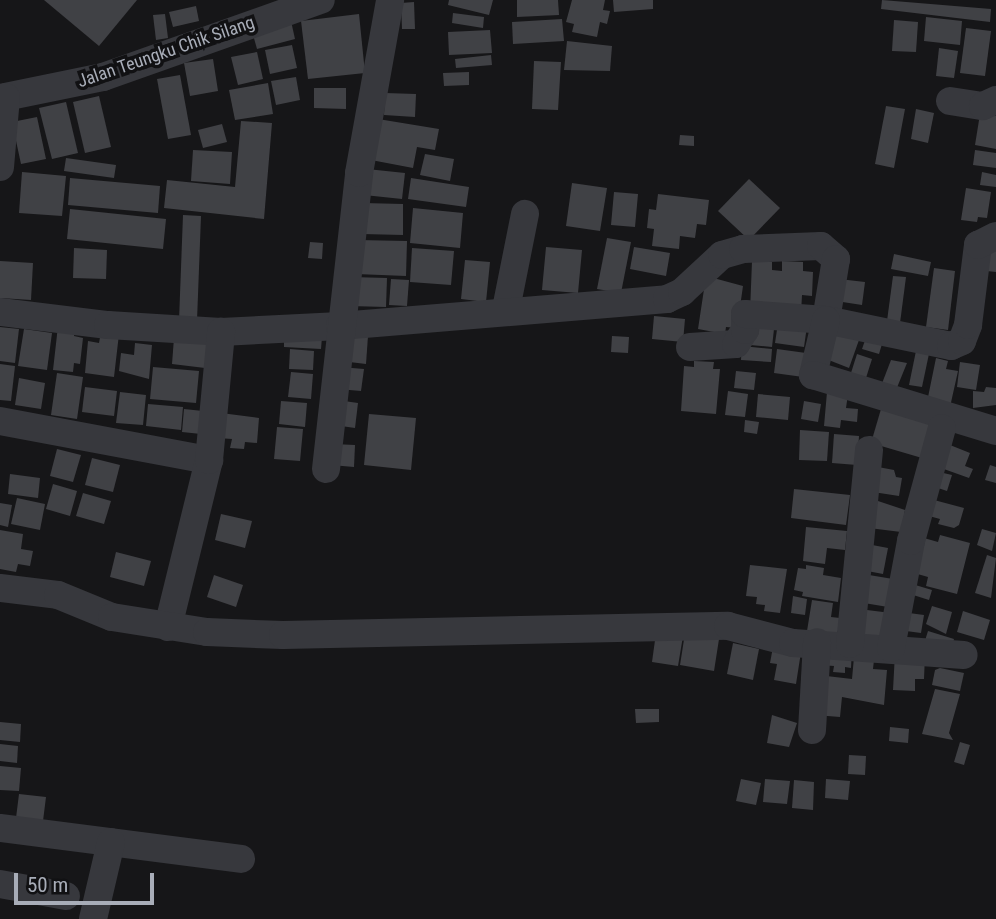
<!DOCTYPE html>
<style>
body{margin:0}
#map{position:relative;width:996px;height:919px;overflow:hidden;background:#161618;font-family:"Roboto Condensed",sans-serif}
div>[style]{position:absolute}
.building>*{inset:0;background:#404145}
.minor>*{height:28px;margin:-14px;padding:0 14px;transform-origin:14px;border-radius:14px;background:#37383d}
span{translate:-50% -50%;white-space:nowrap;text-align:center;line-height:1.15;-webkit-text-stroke:7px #111113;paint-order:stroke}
.street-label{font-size:18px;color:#a8adb8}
.scale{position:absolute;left:14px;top:873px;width:140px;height:32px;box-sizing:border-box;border:4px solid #a8adb8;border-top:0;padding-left:9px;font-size:21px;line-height:24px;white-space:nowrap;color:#a8adb8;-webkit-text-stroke:5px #111113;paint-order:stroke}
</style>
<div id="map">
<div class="building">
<i style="clip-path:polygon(44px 0,137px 0,99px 46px)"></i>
<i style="clip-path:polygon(449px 0,493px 0,489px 15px,448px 5px)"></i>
<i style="clip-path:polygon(517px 0,558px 0,559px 15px,517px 17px)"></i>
<i style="clip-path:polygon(572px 0,605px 0,603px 10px,610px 11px,607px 24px,600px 22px,597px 37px,572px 32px,574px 24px,566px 22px)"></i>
<i style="clip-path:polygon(613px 0,653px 0,653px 9px,614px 12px)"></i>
<i style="clip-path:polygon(882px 0,991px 9px,990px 22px,881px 9px)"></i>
<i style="clip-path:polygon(414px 2px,415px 29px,402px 29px,401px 3px)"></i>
<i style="clip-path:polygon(196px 6px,199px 21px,173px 27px,169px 12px)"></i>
<i style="clip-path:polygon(453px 13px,484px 17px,483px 28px,452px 23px)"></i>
<i style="clip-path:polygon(165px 14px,168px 38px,156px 40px,153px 15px)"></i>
<i style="clip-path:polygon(359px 14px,365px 73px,308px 79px,301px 21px)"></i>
<i style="clip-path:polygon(926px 17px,962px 21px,960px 45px,924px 41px)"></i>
<i style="clip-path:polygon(562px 19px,564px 41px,513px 44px,512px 22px)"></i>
<i style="clip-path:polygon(894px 20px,918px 22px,916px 52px,892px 51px)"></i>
<i style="clip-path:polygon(291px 21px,295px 39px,257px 49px,252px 31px)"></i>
<i style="clip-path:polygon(966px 28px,991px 31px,985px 76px,960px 73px)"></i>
<i style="clip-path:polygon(490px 30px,492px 53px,449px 55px,448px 32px)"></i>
<i style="clip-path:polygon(567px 41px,612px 46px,610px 71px,564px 70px)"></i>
<i style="clip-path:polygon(292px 45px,297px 68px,270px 74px,265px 50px)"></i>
<i style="clip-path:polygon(939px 48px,958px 51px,954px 78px,936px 76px)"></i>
<i style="clip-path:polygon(257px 52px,263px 79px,238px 85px,231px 57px)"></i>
<i style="clip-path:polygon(491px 55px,492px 65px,456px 68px,455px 59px)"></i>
<i style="clip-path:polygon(213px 59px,218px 91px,190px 96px,184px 63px)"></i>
<i style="clip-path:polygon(534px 61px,561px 62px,558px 110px,532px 109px)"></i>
<i style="clip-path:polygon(469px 72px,469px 85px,444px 86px,443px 73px)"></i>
<i style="clip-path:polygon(180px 75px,191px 135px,168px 139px,157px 79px)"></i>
<i style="clip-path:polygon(296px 77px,300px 100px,276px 105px,271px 81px)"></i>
<i style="clip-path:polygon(268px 83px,273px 114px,235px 120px,229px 90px)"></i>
<i style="clip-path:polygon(314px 88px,346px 88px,346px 109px,314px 108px)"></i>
<i style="clip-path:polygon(385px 93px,416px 94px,415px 117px,384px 115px)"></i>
<i style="clip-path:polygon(99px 96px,111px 147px,85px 153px,73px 102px)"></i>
<i style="clip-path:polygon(66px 102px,78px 153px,52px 159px,39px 108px)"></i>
<i style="clip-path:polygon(886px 106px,905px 109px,894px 168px,875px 164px)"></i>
<i style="clip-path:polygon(916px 109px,934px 113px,928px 143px,911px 139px)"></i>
<i style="clip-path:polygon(980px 114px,996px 116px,996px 149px,975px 145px)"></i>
<i style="clip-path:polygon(37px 117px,46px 159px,21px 164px,12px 122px)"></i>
<i style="clip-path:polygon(378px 119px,439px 129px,435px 150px,417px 147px,413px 168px,371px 160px)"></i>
<i style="clip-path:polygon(241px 121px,272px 123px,264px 219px,164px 208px,167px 180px,235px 187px)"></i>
<i style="clip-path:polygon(222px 124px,227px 142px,203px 148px,198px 130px)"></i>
<i style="clip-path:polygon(680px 135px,694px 136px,694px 146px,679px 145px)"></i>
<i style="clip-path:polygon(193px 150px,232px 152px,230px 184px,191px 181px)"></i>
<i style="clip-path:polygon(975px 150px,996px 153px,996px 168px,973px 165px)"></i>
<i style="clip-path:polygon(425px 154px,454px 159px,450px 181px,420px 175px)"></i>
<i style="clip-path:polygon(66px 158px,116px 165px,114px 178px,64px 171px)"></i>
<i style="clip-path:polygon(367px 169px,405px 173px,402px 199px,364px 195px)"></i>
<i style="clip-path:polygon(22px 172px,66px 176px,62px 216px,19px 213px)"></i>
<i style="clip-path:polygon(982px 172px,996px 175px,996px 187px,980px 185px)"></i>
<i style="clip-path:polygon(70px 178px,160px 186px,158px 213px,68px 205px)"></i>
<i style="clip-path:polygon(411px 178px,469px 187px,466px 207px,408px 199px)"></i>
<i style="clip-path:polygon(749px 179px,780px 208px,749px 240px,718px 211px)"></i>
<i style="clip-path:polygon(572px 183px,607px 188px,600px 231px,566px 226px)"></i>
<i style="clip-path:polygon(966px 188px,991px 192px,987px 218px,978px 217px,977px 222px,961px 220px)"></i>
<i style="clip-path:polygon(614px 192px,638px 194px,635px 227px,611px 225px)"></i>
<i style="clip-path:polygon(658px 194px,709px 200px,706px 225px,697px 224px,695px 238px,680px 236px,679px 249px,652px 246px,654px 229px,647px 228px,649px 209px,656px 210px)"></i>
<i style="clip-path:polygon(363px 203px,403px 204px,403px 235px,362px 234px)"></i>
<i style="clip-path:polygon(413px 208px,463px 213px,460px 248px,410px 243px)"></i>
<i style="clip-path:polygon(70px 209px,166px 219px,163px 249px,67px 239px)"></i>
<i style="clip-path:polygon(183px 215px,201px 216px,197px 321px,179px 321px)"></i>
<i style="clip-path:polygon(607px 238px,631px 242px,621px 293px,597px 289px)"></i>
<i style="clip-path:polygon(357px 240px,407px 241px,406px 276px,356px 274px)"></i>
<i style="clip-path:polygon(310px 242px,323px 243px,322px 259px,308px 258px)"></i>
<i style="clip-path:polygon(546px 247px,582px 250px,578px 293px,542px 290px)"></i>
<i style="clip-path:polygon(634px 247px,670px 253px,666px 276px,630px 269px)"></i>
<i style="clip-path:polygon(74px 248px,107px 250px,106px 279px,73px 278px)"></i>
<i style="clip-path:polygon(412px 248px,454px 251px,451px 285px,410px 282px)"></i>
<i style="clip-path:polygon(980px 249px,996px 251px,996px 272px,977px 270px)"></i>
<i style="clip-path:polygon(894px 254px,931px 262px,928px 276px,891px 269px)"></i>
<i style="clip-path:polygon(465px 260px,490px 262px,486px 302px,461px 299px)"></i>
<i style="clip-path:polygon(0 261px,33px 263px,31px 300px,0 298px)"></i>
<i style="clip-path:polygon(752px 261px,772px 262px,772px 270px,782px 271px,782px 261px,803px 262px,803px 271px,813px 272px,812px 296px,802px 295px,801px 314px,750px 312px)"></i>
<i style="clip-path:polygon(934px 268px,955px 271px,948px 330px,926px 327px)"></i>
<i style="clip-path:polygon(706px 276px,743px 286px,737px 328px,726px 327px,725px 334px,698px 329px)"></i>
<i style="clip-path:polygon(893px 276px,906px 277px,900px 323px,887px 321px)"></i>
<i style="clip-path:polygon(351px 277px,387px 278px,386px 307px,350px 306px)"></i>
<i style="clip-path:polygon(391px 279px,409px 280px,407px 306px,389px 305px)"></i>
<i style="clip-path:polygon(839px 279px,865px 282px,862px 305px,836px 301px)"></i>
<i style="clip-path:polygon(654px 316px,685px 319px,683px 342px,652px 339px)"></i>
<i style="clip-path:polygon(753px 318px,775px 320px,772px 347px,750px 345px)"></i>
<i style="clip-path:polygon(778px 323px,807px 326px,804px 347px,775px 343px)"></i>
<i style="clip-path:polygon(58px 326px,75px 328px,74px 336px,83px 338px,80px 364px,74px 363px,73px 372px,53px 370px)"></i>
<i style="clip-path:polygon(0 327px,19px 329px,15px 363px,0 361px)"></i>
<i style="clip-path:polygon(24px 329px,52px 333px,47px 370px,18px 366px)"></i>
<i style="clip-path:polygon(869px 329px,885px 334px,879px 354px,862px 349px)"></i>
<i style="clip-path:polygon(832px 330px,859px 340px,849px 368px,821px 357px)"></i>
<i style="clip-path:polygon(101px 332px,119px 334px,114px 377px,85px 373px,88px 341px,99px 343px)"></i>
<i style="clip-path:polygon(343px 333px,368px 336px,366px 364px,341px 361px)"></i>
<i style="clip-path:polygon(284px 336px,322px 337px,321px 349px,284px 347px)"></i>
<i style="clip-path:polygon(612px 336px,629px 337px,628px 353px,611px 352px)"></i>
<i style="clip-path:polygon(174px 338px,208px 341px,205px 368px,172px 364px)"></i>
<i style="clip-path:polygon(135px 343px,152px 345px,149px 379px,119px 371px,121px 353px,134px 355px)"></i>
<i style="clip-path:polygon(742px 346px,772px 349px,771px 362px,741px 360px)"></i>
<i style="clip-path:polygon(917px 346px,930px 349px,922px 387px,909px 385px)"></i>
<i style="clip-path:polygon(290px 349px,314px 351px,313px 370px,289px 369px)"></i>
<i style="clip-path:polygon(777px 349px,806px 353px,803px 377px,774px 373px)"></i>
<i style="clip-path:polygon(857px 354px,872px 359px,865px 381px,850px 376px)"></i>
<i style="clip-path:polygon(936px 358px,948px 361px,946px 369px,958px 371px,950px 407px,927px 402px)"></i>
<i style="clip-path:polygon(891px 360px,907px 363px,896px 390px,881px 386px)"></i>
<i style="clip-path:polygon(694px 361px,714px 362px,713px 369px,720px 369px,716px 414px,681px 411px,684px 366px,694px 367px)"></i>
<i style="clip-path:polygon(960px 362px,980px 365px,976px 390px,957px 387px)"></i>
<i style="clip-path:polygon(0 364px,15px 366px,11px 401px,0 400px)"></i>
<i style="clip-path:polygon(153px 367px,199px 371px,196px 403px,150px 399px)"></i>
<i style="clip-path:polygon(340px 367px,364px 369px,361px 391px,338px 389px)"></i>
<i style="clip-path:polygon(736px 371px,756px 373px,754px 390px,734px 388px)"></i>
<i style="clip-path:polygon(291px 372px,313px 374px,311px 399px,288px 397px)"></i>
<i style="clip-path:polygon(57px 373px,83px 377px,77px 419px,51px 415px)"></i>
<i style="clip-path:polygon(19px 378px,45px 383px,41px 409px,15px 405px)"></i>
<i style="clip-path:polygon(85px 387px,117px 391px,114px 416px,82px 412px)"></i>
<i style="clip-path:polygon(986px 387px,996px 388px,996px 405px,973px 408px,973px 391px,984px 392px)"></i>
<i style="clip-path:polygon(728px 391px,748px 394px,745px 417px,725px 415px)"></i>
<i style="clip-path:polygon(120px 392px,146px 395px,143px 425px,116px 423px)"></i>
<i style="clip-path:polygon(827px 392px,848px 394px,846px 408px,858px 409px,857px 422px,841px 420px,840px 428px,824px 426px)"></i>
<i style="clip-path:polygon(758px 394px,790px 397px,788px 420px,756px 417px)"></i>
<i style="clip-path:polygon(337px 400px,358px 403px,355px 428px,334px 425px)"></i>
<i style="clip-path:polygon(281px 401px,307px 403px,305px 427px,279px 424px)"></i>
<i style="clip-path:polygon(804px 401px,821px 404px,818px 422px,801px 419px)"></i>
<i style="clip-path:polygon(148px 404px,183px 407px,181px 430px,146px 426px)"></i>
<i style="clip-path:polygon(184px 409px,203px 411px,201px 434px,182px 432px)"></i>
<i style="clip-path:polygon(881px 409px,931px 424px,922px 458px,871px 443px)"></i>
<i style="clip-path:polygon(221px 413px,259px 418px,257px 443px,245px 442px,244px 449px,230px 448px,232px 439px,218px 438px)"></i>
<i style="clip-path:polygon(369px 414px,416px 418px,411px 470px,364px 465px)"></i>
<i style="clip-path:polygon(745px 420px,759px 422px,757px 434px,744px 432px)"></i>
<i style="clip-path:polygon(277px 427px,303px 429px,300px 461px,274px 459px)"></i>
<i style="clip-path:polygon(800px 430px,829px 432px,827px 461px,799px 460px)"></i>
<i style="clip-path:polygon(834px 434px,859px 436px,857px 465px,832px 463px)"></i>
<i style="clip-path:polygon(333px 444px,355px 445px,354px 467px,331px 465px)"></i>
<i style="clip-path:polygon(950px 445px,970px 453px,965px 466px,973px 469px,969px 478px,941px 468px)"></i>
<i style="clip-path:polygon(57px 449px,81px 455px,73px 482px,50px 476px)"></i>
<i style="clip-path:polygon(92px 458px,120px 465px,113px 492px,85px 485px)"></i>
<i style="clip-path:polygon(990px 465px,996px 467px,996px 483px,985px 480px)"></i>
<i style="clip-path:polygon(878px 467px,894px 470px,896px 477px,902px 478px,899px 496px,873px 492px)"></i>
<i style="clip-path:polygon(939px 472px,952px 475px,947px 491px,935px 487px)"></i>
<i style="clip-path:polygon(10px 474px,40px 478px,38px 498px,8px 494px)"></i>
<i style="clip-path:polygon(53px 484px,77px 491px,70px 516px,46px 509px)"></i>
<i style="clip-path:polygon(794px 489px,850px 495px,846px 525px,791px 518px)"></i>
<i style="clip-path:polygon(83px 493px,111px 501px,104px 524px,76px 516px)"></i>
<i style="clip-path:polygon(17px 498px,45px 504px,40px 530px,11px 524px)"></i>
<i style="clip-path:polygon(875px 500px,905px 510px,901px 532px,869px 528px)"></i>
<i style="clip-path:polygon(934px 500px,964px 508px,959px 525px,954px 528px,938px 524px,940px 519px,929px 516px)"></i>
<i style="clip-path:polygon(0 503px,12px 505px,8px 527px,0 525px)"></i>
<i style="clip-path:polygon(221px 514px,252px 521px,245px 548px,215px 540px)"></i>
<i style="clip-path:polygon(806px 527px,847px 531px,845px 550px,827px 548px,825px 564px,803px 561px)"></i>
<i style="clip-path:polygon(982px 529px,996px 533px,992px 551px,977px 545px)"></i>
<i style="clip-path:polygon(0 530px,23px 534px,21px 549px,33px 551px,30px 566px,18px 564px,16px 572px,0 569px)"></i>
<i style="clip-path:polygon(940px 535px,970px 543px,957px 594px,926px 586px,928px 577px,914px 573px,924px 538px,938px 542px)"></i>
<i style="clip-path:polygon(867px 544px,888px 548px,883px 574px,862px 570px)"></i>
<i style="clip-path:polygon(116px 552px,151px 561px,144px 586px,110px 577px)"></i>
<i style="clip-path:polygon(987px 555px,996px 558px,991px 598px,975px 593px)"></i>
<i style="clip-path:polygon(750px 565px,787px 569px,780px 613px,764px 611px,765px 605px,756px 604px,757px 597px,746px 596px)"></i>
<i style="clip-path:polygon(806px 565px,824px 568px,823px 575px,841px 578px,838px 602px,802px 596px,803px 592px,794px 590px,798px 568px,806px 569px)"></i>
<i style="clip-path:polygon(863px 574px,893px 579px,888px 607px,858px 602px)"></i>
<i style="clip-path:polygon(214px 575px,243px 585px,236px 607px,207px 597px)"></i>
<i style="clip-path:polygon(912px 584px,932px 590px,929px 600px,910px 594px)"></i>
<i style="clip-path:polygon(793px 596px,807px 599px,805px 615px,791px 613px)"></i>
<i style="clip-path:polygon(812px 600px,833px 603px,831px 617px,840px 618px,837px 636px,807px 631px)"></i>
<i style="clip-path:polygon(932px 606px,952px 612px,946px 634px,926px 624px)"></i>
<i style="clip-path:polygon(859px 609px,891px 613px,887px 638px,855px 634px)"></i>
<i style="clip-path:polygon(963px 611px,990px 620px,984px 640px,957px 632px)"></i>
<i style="clip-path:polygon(909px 613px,924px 615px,921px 633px,906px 631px)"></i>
<i style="clip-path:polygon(928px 631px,954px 639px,950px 653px,924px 644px)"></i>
<i style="clip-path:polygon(656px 633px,683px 636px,678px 666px,652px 662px)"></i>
<i style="clip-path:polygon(685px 633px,719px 639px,714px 671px,680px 665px)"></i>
<i style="clip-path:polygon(733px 643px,759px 649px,753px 680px,727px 674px)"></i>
<i style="clip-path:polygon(773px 647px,801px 652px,796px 684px,774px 680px,777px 664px,770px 663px)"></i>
<i style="clip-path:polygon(822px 647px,852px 649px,851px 668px,845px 667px,845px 673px,833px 672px,834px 666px,820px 665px)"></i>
<i style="clip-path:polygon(895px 653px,925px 655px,924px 679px,915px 679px,915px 691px,893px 690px)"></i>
<i style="clip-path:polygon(854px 657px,874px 660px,873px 669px,887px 670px,884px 705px,842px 697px,840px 717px,815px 715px,818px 675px,852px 679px)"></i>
<i style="clip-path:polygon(940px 668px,964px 673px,960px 691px,932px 685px,935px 670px)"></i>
<i style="clip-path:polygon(935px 689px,960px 694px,949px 733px,953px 740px,922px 734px)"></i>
<i style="clip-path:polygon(635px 709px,659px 709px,659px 722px,636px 723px)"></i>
<i style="clip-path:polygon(772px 715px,797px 723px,789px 747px,767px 743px)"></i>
<i style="clip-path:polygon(0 722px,21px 724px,20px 742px,0 740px)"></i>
<i style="clip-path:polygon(890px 727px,909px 729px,908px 743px,889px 741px)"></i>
<i style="clip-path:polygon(960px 742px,970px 745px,964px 765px,954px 762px)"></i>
<i style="clip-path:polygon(0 744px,18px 746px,17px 763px,0 761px)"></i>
<i style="clip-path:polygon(849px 755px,866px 756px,865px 775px,848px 774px)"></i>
<i style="clip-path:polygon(0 766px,21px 768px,19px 791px,0 790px)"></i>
<i style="clip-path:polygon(741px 779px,761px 783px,756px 805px,736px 801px)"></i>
<i style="clip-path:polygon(765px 779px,790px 781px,787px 804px,763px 802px)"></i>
<i style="clip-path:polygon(826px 779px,850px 781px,848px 800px,825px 798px)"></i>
<i style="clip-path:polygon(794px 780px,814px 782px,813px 810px,792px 808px)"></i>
<i style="clip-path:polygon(19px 794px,46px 797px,43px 821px,16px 818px)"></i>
</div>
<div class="minor">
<i style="left:0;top:98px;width:105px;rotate:-11.5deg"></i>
<i style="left:103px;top:77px;width:231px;rotate:-19.5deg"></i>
<i style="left:950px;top:101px;width:33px;rotate:9deg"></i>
<i style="left:983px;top:106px;width:14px;rotate:-25deg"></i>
<i style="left:0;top:167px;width:70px;rotate:-85.1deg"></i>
<i style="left:506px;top:309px;width:97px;rotate:-78.7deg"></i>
<i style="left:0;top:312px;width:109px;rotate:6.9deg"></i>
<i style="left:108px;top:325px;width:113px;rotate:3.5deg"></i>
<i style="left:221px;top:332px;width:119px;rotate:-2.9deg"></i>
<i style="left:340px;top:326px;width:328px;rotate:-4.7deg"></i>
<i style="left:667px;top:299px;width:17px;rotate:-25deg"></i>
<i style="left:682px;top:292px;width:54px;rotate:-42.8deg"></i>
<i style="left:722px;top:255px;width:22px;rotate:-16deg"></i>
<i style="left:743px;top:249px;width:78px;rotate:-2.2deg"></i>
<i style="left:821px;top:246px;width:20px;rotate:41deg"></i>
<i style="left:836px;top:259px;width:62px;rotate:99.3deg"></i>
<i style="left:826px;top:320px;width:128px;rotate:11.7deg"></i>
<i style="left:951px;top:346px;width:12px;rotate:-24deg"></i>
<i style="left:962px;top:341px;width:17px;rotate:-69deg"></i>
<i style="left:968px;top:325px;width:81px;rotate:-82.9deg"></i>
<i style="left:978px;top:245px;width:20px;rotate:-27deg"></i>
<i style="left:690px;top:347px;width:46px;rotate:-3.7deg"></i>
<i style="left:736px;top:344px;width:17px;rotate:-57deg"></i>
<i style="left:745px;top:330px;width:16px;rotate:-90deg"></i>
<i style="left:745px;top:314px;width:81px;rotate:4.2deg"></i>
<i style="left:826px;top:320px;width:57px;rotate:103.3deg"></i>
<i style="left:813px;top:375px;width:191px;rotate:17deg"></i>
<i style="left:0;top:421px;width:213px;rotate:10.6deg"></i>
<i style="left:209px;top:460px;width:172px;rotate:103.8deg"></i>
<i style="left:209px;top:460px;width:129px;rotate:-84.6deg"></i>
<i style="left:326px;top:469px;width:298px;rotate:-83.6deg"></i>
<i style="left:359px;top:173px;width:176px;rotate:-79.8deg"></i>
<i style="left:0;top:588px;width:58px;rotate:6.9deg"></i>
<i style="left:58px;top:595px;width:58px;rotate:22.2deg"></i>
<i style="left:112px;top:617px;width:96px;rotate:9deg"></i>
<i style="left:207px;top:632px;width:76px;rotate:2.3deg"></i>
<i style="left:283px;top:635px;width:445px;rotate:-1.2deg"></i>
<i style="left:728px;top:626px;width:67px;rotate:14.7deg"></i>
<i style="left:793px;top:643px;width:171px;rotate:4deg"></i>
<i style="left:850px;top:644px;width:195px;rotate:-84.4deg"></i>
<i style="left:891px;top:648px;width:109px;rotate:-79.4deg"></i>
<i style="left:911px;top:541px;width:117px;rotate:-74.7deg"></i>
<i style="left:812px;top:730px;width:88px;rotate:-86.7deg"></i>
<i style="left:0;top:828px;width:243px;rotate:7.3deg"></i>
<i style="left:0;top:884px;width:67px;rotate:10.3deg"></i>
<i style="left:93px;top:919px;width:79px;rotate:-76.8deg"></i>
</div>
<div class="street-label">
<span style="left:166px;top:52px;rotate:-19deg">Jalan Teungku Chik Silang</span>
</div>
<div class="scale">50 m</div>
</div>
